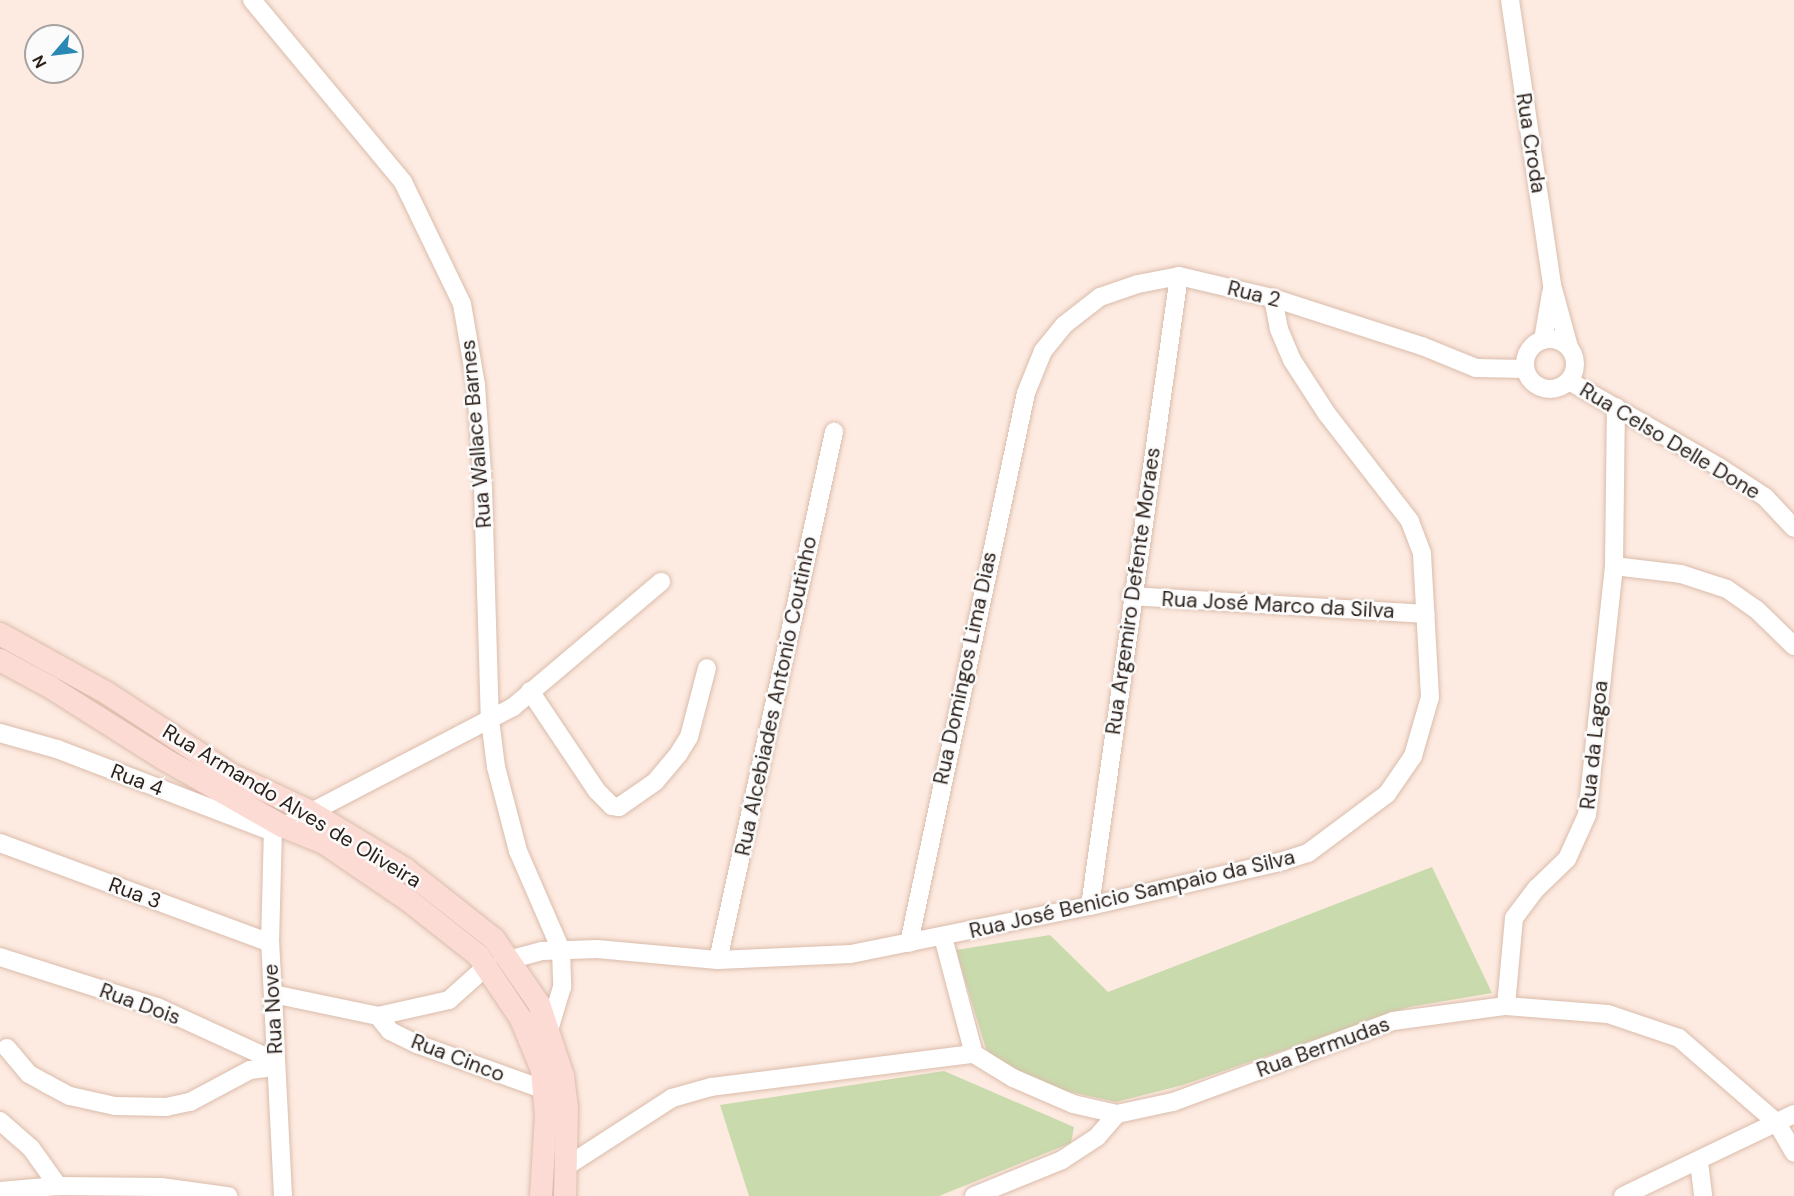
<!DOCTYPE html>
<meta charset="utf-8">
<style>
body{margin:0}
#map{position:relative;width:1794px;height:1196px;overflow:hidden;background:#fdeae0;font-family:"DM Sans",sans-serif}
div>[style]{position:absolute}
.green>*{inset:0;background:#c9daad}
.roads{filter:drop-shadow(0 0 2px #dabcab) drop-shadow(0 0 2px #dabcab)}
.minor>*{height:18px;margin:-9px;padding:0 9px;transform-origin:9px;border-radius:9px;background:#fff}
.minor>.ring{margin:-9px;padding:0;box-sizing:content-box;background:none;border:18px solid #fff;border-radius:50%}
.major>*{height:22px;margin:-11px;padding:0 11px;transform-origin:11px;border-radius:11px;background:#fddbd5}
span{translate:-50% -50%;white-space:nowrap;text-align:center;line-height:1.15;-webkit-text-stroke:5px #fbfbfb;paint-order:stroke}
.street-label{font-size:21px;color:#2a1f19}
.north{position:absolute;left:24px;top:24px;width:60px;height:60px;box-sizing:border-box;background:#fbfbfb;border:2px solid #a7a3a1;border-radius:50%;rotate:242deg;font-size:16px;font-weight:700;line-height:24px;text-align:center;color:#2a1f19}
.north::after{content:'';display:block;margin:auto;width:21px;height:27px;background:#2a89b4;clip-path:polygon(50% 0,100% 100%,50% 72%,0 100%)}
</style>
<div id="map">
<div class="green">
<i style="clip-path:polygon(1432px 867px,1492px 993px,1409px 1007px,1183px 1085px,1116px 1102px,1061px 1090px,1003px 1064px,986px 1049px,956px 950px,1050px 935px,1108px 992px)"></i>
<i style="clip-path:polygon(944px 1071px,1074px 1127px,1071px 1143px,939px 1196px,749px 1196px,720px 1105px)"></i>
</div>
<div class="roads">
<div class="minor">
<i style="left:252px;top:0;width:236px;rotate:50.3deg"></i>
<i style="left:403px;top:182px;width:136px;rotate:64.2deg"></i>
<i style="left:462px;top:304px;width:82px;rotate:80.2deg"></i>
<i style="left:476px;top:385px;width:103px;rotate:86.1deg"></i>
<i style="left:483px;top:488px;width:232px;rotate:88.3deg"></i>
<i style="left:490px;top:720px;width:47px;rotate:82.7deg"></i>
<i style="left:496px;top:767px;width:87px;rotate:75.3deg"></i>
<i style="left:518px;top:851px;width:108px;rotate:66.5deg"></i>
<i style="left:561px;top:950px;width:37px;rotate:88deg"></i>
<i style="left:562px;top:987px;width:45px;rotate:106.8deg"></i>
<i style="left:1510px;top:0;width:288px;rotate:81.6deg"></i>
<i style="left:1552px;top:285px;width:64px;rotate:74.7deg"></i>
<i class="ring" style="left:1525px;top:339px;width:32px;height:32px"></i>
<i style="left:1543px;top:340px;width:48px;rotate:-80.3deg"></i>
<i style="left:1569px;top:381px;width:173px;rotate:29.8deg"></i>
<i style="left:1719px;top:467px;width:55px;rotate:33.1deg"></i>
<i style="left:1765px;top:497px;width:42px;rotate:46.9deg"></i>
<i style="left:1614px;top:566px;width:67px;rotate:6.8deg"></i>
<i style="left:1681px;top:574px;width:48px;rotate:18.1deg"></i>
<i style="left:1727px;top:589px;width:35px;rotate:35deg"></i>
<i style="left:1756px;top:609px;width:53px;rotate:44.2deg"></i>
<i style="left:1131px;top:596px;width:295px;rotate:3.5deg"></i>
<i style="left:530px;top:691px;width:120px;rotate:56.2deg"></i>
<i style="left:597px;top:791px;width:21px;rotate:45deg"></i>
<i style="left:612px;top:806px;width:7px;rotate:8deg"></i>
<i style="left:619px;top:807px;width:44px;rotate:-34.8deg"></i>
<i style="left:655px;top:782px;width:38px;rotate:-50deg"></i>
<i style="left:679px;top:753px;width:19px;rotate:-58deg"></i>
<i style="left:689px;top:737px;width:71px;rotate:-75.4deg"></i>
<i style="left:0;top:733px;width:59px;rotate:15.7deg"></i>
<i style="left:57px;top:749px;width:231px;rotate:21deg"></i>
<i style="left:0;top:843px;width:288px;rotate:20.3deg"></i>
<i style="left:1090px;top:906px;width:636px;rotate:-81.96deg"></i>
<i style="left:943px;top:937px;width:121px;rotate:75.2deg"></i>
<i style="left:974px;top:1054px;width:46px;rotate:31.6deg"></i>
<i style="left:1013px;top:1078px;width:65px;rotate:23.4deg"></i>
<i style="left:1073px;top:1104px;width:45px;rotate:12.8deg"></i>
<i style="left:1117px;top:1114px;width:57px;rotate:-12.1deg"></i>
<i style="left:1173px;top:1102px;width:234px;rotate:-20.2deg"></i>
<i style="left:1393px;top:1021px;width:114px;rotate:-7.6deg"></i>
<i style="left:1506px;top:1006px;width:102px;rotate:4.5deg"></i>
<i style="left:1608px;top:1014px;width:75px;rotate:18.7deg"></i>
<i style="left:1679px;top:1038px;width:130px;rotate:40.9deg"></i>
<i style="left:1777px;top:1123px;width:34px;rotate:60deg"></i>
<i style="left:909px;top:943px;width:562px;rotate:-77.99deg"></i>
<i style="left:1026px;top:393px;width:45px;rotate:-68deg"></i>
<i style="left:1043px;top:351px;width:33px;rotate:-51deg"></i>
<i style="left:1064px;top:325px;width:46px;rotate:-37.9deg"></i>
<i style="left:1100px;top:297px;width:40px;rotate:-18.9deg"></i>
<i style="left:1138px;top:284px;width:42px;rotate:-11deg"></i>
<i style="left:1179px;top:276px;width:97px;rotate:13.2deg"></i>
<i style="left:1273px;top:298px;width:157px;rotate:17.9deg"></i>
<i style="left:1422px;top:346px;width:58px;rotate:22.2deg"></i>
<i style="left:1476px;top:368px;width:49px;rotate:1.2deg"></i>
<i style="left:0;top:957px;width:165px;rotate:17.7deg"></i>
<i style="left:157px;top:1007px;width:130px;rotate:24.6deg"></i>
<i style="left:512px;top:959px;width:31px;rotate:-15deg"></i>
<i style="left:542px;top:951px;width:55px;rotate:-2.1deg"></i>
<i style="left:597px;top:949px;width:121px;rotate:5.2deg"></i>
<i style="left:718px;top:960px;width:133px;rotate:-2.6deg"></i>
<i style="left:851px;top:954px;width:244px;rotate:-11.4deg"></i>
<i style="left:1090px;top:906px;width:198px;rotate:-13.1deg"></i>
<i style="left:1283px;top:861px;width:26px;rotate:-18deg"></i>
<i style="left:1308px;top:853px;width:99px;rotate:-36.8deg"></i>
<i style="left:1387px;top:794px;width:46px;rotate:-55.6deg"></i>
<i style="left:1413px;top:756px;width:61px;rotate:-73.9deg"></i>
<i style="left:1430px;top:697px;width:144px;rotate:-93.2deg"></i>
<i style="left:1422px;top:553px;width:34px;rotate:-111deg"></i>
<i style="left:1410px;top:521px;width:135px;rotate:-127.8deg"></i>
<i style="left:1327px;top:414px;width:64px;rotate:-122.9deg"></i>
<i style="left:1292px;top:360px;width:34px;rotate:-113deg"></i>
<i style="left:1279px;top:329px;width:32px;rotate:-101deg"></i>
<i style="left:718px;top:960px;width:541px;rotate:-77.61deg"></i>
<i style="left:273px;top:994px;width:107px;rotate:11.8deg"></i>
<i style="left:378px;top:1016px;width:73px;rotate:-12.7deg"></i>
<i style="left:449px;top:1000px;width:52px;rotate:-41.9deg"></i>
<i style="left:1506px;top:1006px;width:88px;rotate:-84.8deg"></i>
<i style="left:1514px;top:918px;width:38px;rotate:-53deg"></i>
<i style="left:1537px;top:888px;width:42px;rotate:-44deg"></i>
<i style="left:1567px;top:859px;width:48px;rotate:-65.6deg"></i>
<i style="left:1587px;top:815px;width:250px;rotate:-83.8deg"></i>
<i style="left:1614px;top:566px;width:159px;rotate:-89.3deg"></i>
<i style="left:378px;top:1016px;width:19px;rotate:51deg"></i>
<i style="left:390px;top:1031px;width:30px;rotate:26deg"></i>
<i style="left:417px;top:1044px;width:136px;rotate:19.8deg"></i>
<i style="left:7px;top:1048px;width:34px;rotate:50deg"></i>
<i style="left:29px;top:1074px;width:21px;rotate:29deg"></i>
<i style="left:47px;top:1084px;width:26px;rotate:28deg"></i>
<i style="left:70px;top:1096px;width:46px;rotate:12.5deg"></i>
<i style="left:115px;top:1106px;width:51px;rotate:1.1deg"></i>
<i style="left:166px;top:1107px;width:25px;rotate:-12deg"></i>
<i style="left:190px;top:1102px;width:68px;rotate:-28.1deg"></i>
<i style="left:250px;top:1070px;width:26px;rotate:-7deg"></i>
<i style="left:0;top:1121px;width:41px;rotate:41.1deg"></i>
<i style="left:31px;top:1148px;width:47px;rotate:54.6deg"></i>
<i style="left:1699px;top:1162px;width:34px;rotate:83deg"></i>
<i style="left:567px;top:1166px;width:125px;rotate:-32.9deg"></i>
<i style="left:672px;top:1098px;width:41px;rotate:-15.8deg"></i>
<i style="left:711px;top:1087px;width:265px;rotate:-7.2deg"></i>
<i style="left:0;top:1191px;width:58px;rotate:-4.9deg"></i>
<i style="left:58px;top:1186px;width:103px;rotate:0.6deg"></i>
<i style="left:161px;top:1187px;width:68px;rotate:7.7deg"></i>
<i style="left:283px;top:1196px;width:253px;rotate:-92.9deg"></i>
<i style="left:270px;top:943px;width:111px;rotate:-88.5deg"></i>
<i style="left:273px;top:832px;width:271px;rotate:-27.5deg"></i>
<i style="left:513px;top:707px;width:194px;rotate:-40.2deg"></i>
<i style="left:974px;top:1196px;width:95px;rotate:-22.2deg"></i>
<i style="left:1062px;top:1160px;width:42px;rotate:-33.3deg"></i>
<i style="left:1097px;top:1137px;width:30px;rotate:-49deg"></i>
<i style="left:1623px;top:1196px;width:190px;rotate:-25.6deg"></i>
</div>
<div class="major">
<i style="left:0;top:634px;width:122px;rotate:28.9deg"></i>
<i style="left:107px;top:693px;width:149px;rotate:33.3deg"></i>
<i style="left:232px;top:775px;width:85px;rotate:25.1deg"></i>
<i style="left:309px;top:811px;width:112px;rotate:31.1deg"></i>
<i style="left:405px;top:869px;width:113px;rotate:38.2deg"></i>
<i style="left:494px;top:939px;width:79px;rotate:55.3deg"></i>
<i style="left:539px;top:1004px;width:76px;rotate:71.6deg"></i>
<i style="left:563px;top:1076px;width:32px;rotate:83deg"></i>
<i style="left:567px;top:1108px;width:88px;rotate:91.3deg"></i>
<i style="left:0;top:660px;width:57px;rotate:28.4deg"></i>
<i style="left:50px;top:687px;width:135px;rotate:32.3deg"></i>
<i style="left:164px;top:759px;width:136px;rotate:29.6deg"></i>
<i style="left:282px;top:826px;width:45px;rotate:22deg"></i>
<i style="left:324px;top:843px;width:102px;rotate:34.2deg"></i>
<i style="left:408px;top:900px;width:89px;rotate:38.2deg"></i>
<i style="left:478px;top:955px;width:77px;rotate:56.1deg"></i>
<i style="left:521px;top:1019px;width:55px;rotate:67.6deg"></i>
<i style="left:542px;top:1070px;width:46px;rotate:85deg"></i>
<i style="left:546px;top:1116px;width:80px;rotate:93.6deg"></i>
</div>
</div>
<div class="street-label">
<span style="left:1531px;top:143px;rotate:81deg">Rua Croda</span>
<span style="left:1254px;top:294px;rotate:14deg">Rua 2</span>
<span style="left:476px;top:434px;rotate:-95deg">Rua Wallace Barnes</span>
<span style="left:1670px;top:441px;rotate:31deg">Rua Celso Delle Done</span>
<span style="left:1133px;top:591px;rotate:-82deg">Rua Argemiro Defente Moraes</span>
<span style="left:1278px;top:605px;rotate:3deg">Rua José Marco da Silva</span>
<span style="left:965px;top:668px;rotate:-78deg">Rua Domingos Lima Dias</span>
<span style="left:776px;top:696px;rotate:-78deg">Rua Alcebiades Antonio Coutinho</span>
<span style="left:1594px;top:745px;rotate:-84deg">Rua da Lagoa</span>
<span style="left:137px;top:780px;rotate:21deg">Rua 4</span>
<span style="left:292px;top:806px;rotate:31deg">Rua Armando Alves de Oliveira</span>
<span style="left:135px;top:893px;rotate:20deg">Rua 3</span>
<span style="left:1132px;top:894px;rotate:-13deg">Rua José Benicio Sampaio da Silva</span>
<span style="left:140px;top:1004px;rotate:20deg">Rua Dois</span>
<span style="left:273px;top:1009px;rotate:-93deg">Rua Nove</span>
<span style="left:1323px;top:1047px;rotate:-20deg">Rua Bermudas</span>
<span style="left:458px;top:1058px;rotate:21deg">Rua Cinco</span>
</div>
<div class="north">N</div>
</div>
